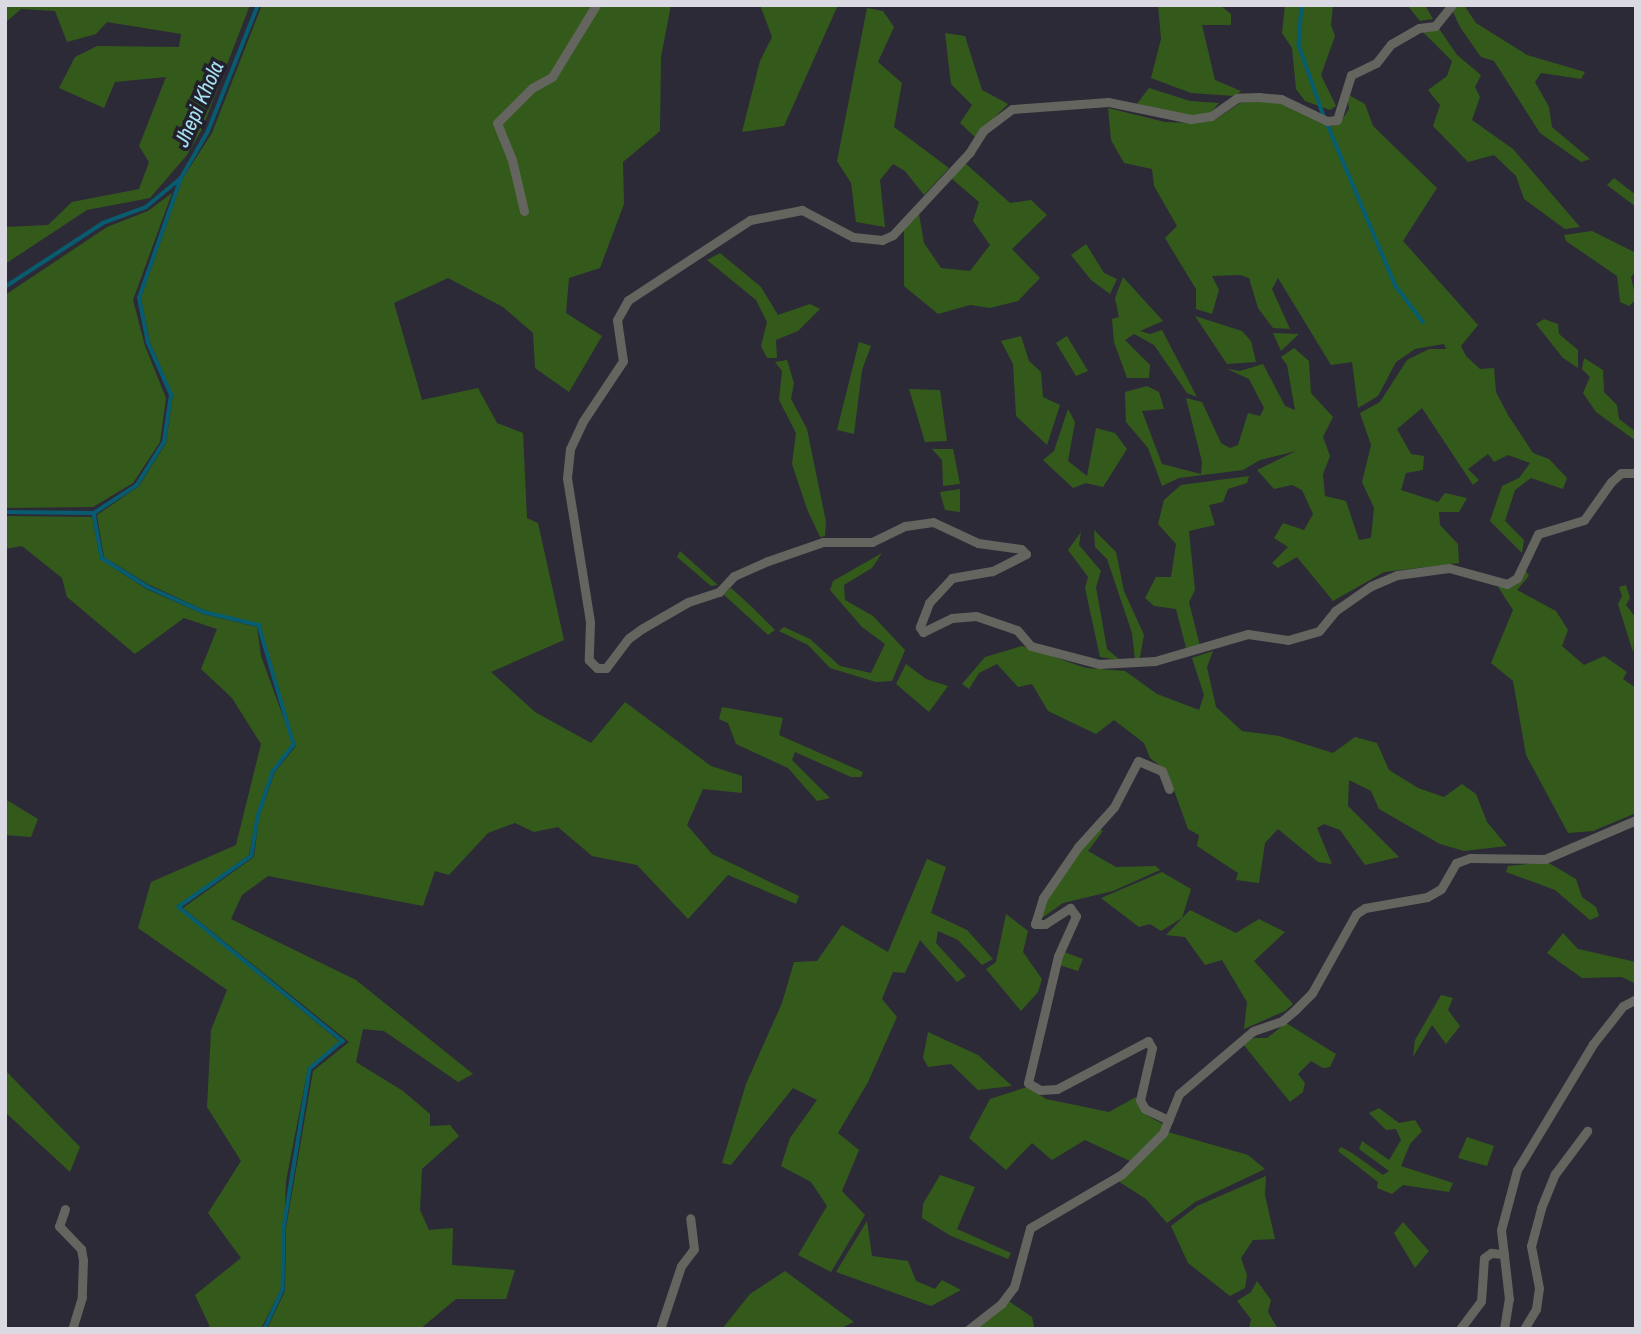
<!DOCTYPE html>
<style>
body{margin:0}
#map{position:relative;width:1641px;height:1334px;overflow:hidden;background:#2c2a37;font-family:"Archivo Narrow",sans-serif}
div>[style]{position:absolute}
.green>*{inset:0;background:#345a1b}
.stream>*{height:3.5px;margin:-1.75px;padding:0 1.75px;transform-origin:1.75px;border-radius:1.75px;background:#075d6f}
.street>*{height:9px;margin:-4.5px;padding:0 4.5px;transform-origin:4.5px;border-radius:4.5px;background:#63655e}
span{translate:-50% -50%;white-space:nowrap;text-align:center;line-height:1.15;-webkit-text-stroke:7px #22202d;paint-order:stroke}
.water-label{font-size:21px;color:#a8e2f2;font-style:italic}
.frame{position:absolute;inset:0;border:7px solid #dbdae2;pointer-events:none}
</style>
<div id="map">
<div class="green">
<i style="clip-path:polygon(5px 5px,250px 5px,202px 129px,187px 155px,150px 198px,87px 210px,5px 264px,5px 227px,48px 225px,72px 202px,139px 189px,149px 162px,139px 146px,166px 77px,115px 82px,104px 108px,59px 88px,75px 57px,97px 46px,179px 47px,181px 34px,107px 22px,96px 34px,67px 42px,55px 11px,21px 9px,5px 23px)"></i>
<i style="clip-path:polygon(262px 5px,671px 5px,661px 57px,660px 131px,623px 162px,624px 204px,600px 268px,569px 278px,566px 313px,602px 336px,569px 392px,535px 368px,533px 333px,503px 307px,448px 278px,394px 303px,422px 400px,478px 388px,497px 423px,523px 433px,527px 518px,538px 523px,564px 640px,491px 672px,535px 712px,591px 743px,625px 702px,711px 766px,742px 776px,742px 793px,703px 789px,687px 825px,712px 854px,799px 896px,796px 904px,728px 875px,688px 919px,637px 865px,592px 856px,558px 827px,534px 832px,515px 823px,488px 833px,449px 875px,435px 871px,423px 906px,268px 876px,242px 895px,231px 919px,356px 980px,473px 1074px,458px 1082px,384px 1031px,363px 1029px,356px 1062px,403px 1091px,430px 1114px,430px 1126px,450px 1125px,459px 1136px,422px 1169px,420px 1210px,429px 1230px,453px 1228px,452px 1265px,515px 1270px,506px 1299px,456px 1299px,420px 1329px,267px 1329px,285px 1291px,286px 1228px,313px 1071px,349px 1042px,183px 908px,254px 857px,259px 817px,275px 772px,296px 746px,260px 625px,204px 610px,148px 584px,104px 557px,97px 515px,139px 486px,166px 443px,173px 395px,150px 342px,141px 298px,183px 178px,212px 133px)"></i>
<i style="clip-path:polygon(760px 5px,838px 5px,784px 126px,742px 132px,760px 61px,772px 37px)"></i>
<i style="clip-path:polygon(1158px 5px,1220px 5px,1231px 14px,1231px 25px,1202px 25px,1215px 80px,1241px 91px,1235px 96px,1191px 93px,1151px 78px,1161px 39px)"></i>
<i style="clip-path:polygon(1285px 5px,1333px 5px,1331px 25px,1335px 36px,1321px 75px,1336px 106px,1330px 110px,1305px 101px,1296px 89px,1292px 48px,1282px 33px)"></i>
<i style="clip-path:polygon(1407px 5px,1425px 5px,1433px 19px,1420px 21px)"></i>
<i style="clip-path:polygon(1458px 5px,1464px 5px,1476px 23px,1527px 55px,1585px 72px,1581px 79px,1541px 73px,1535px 82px,1549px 107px,1552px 127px,1590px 159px,1581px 162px,1540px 133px,1494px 61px,1481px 57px,1460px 27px,1453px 12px)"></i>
<i style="clip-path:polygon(867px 8px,883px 11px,894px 27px,878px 62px,902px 83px,894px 127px,949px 168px,924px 195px,905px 171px,893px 164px,880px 180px,885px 227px,856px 222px,851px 183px,837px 161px)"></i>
<i style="clip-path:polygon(1438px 27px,1457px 55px,1481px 75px,1475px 87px,1480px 97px,1472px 120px,1513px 149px,1580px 227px,1565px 229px,1524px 199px,1516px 176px,1494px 155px,1468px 162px,1433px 126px,1440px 105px,1428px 90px,1447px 76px,1452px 61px,1422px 31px)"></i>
<i style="clip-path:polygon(945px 33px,965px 36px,982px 90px,1008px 104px,975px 137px,960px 123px,972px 105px,951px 84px)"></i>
<i style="clip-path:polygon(1149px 88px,1190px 101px,1219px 103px,1209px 114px,1190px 117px,1136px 105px)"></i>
<i style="clip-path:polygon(1347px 94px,1365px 104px,1373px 126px,1437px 188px,1403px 241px,1478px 325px,1461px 346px,1466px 356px,1480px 369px,1494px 368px,1496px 392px,1508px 415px,1533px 453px,1549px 459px,1567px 478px,1563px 489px,1531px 478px,1515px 490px,1505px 521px,1524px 540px,1522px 553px,1490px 521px,1502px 486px,1519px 478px,1530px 463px,1508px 455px,1494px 462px,1488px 454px,1468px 469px,1479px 480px,1473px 485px,1422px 408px,1397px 429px,1411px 454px,1424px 456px,1423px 470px,1406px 473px,1401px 490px,1438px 502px,1445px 493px,1467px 498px,1459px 512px,1439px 512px,1440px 525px,1458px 544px,1459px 563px,1384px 572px,1333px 601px,1297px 557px,1278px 568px,1272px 563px,1288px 547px,1274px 538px,1283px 523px,1304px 530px,1313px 514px,1302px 490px,1292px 485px,1274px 489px,1257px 470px,1296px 451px,1260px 460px,1243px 470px,1179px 478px,1162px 486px,1148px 448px,1126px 422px,1125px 392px,1147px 386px,1159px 392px,1164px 409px,1142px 411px,1162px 464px,1201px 474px,1202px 462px,1186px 398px,1202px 402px,1221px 443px,1230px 448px,1238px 445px,1248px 413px,1260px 416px,1264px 408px,1249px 379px,1227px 369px,1240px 371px,1263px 364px,1285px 406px,1295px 410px,1287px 365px,1281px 357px,1294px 348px,1309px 361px,1311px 393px,1333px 417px,1323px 437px,1330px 456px,1323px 474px,1325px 496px,1346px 501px,1359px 540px,1371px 538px,1374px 508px,1362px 482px,1371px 445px,1360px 413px,1380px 402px,1407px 360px,1429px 349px,1446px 349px,1444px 344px,1415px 349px,1396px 362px,1378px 396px,1358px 408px,1352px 362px,1331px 365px,1278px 278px,1272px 289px,1290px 329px,1273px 328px,1258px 308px,1249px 278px,1240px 275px,1212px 276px,1219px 290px,1212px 314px,1196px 309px,1196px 289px,1165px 238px,1177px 226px,1154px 186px,1152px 169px,1124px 163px,1111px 140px,1108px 108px,1165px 122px,1191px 123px,1215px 120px,1240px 103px,1262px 101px,1279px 103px,1329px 127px,1340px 123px,1349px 109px)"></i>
<i style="clip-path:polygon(965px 163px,1010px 203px,1031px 200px,1047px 215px,1012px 249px,1040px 278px,1018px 301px,990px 308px,970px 305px,938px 314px,904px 286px,904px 228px,919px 214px,924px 243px,941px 268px,970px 271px,990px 245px,973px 221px,979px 202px,951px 178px)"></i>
<i style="clip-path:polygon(1614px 178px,1636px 195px,1636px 207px,1607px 185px)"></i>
<i style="clip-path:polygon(172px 193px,133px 300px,145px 346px,166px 398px,160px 442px,133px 483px,93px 507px,5px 508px,5px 295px,107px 227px,148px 211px)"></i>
<i style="clip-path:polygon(1592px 231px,1636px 253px,1636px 271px,1631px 277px,1636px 299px,1629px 306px,1620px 302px,1617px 276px,1566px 241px,1564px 235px)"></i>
<i style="clip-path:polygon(1086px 244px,1104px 273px,1117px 279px,1110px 294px,1091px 280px,1071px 255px)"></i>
<i style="clip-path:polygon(720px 253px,761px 287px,778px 315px,810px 304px,820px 309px,798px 331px,776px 340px,777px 358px,767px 358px,761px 346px,767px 322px,756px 300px,707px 260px)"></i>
<i style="clip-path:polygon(1123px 277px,1163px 321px,1140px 331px,1150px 334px,1162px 330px,1197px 397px,1187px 393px,1154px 345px,1134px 334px,1125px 340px,1150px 365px,1149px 378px,1127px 378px,1114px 342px,1112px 319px,1119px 317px,1115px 298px)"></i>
<i style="clip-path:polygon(1195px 316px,1242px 331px,1251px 341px,1256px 362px,1227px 364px)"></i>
<i style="clip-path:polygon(1544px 319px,1558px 324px,1559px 334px,1578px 350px,1578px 368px,1563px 358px,1536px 324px)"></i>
<i style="clip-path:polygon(1273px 333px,1299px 334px,1281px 351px)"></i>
<i style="clip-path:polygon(1021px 336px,1029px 361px,1041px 372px,1043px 397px,1060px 405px,1047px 445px,1016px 416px,1013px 364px,1001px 341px)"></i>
<i style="clip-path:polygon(1067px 336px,1088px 371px,1076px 376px,1056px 343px)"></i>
<i style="clip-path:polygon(859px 342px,871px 346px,862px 370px,854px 434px,837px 430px)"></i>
<i style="clip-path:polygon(1584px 358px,1603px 370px,1604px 392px,1617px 405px,1619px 419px,1636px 432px,1636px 441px,1596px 412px,1583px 393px,1590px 377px,1582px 369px)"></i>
<i style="clip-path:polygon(787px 360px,794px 383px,791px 399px,807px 429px,826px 522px,825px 536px,820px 537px,807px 509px,792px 464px,796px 433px,779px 400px,782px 371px,775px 362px)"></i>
<i style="clip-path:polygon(909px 389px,940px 390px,947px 441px,925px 442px)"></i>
<i style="clip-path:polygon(1068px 409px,1075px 422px,1068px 461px,1087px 476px,1096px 428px,1115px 433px,1127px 449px,1103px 487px,1086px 483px,1073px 488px,1043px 460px,1054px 451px)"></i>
<i style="clip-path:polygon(932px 449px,953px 449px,960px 484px,943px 486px,942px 460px)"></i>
<i style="clip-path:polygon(1249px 476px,1247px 483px,1228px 489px,1223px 502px,1209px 505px,1215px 525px,1189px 531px,1195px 590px,1189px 602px,1200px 646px,1186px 648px,1176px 609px,1154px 606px,1145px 598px,1156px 577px,1171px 577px,1176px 544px,1158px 524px,1164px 500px,1181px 485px)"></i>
<i style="clip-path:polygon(960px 489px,960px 512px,945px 510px,940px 492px)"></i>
<i style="clip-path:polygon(5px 516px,92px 517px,100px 559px,146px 589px,203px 614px,257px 627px,261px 656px,293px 744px,272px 771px,256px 816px,249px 855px,177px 907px,340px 1042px,308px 1068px,286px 1181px,281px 1289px,261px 1329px,211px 1329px,195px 1295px,241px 1258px,208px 1213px,241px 1161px,207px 1107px,211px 1030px,227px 990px,138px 928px,151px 882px,236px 845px,261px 744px,232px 698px,201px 669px,217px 629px,184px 618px,135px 654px,67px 597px,62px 578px,22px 546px,5px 549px)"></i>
<i style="clip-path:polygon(1094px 530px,1116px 552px,1124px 591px,1144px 635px,1140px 657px,1135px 660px,1132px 633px,1107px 559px,1095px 547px)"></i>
<i style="clip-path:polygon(1081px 532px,1079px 545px,1101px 571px,1096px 587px,1107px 649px,1120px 660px,1100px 657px,1085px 588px,1088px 577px,1068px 550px)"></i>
<i style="clip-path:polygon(680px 551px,718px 585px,711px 586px,677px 557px)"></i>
<i style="clip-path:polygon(882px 553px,872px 568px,844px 585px,845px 600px,873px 616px,905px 650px,892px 681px,876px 682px,830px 668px,808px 645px,779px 631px,784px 627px,810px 639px,840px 666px,871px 673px,885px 644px,862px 627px,830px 590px,833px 581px)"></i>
<i style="clip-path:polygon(1526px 571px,1529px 576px,1517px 590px,1556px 611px,1568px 630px,1562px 646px,1584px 665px,1604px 656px,1627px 672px,1623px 679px,1636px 688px,1636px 813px,1593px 831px,1568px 833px,1526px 755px,1513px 681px,1491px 663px,1513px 610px,1498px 587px,1509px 587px)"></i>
<i style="clip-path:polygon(1626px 585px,1630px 598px,1626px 605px,1636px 618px,1633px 652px,1618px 604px,1622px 596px,1619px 587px)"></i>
<i style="clip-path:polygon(731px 588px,752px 607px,775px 630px,768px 635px,723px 594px)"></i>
<i style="clip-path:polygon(1022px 646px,1086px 668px,1125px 671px,1157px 694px,1199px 710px,1204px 695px,1192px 658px,1213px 651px,1207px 667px,1216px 707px,1242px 731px,1279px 736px,1333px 753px,1355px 737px,1377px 743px,1389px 770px,1418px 788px,1444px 797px,1462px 784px,1476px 794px,1487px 822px,1507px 846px,1464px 851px,1440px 844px,1379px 809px,1371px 791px,1349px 780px,1348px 806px,1399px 857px,1365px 865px,1340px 830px,1324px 824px,1317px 828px,1332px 864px,1318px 862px,1278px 829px,1265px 843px,1259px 883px,1236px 880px,1238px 873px,1197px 846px,1199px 835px,1188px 829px,1167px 771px,1150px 758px,1144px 743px,1114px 720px,1096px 734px,1048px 711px,1032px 684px,1018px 687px,997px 664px,979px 673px,969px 689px,962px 684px,985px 657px)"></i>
<i style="clip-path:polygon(906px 664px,926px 679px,948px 686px,929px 712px,896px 684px)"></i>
<i style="clip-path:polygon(722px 707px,783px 718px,779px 735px,863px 772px,861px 777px,851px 777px,795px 752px,792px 760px,830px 798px,817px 801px,788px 768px,736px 744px,728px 723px,719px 719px)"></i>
<i style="clip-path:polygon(5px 799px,38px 819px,31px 837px,5px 835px)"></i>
<i style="clip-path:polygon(1098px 828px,1103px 831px,1088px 851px,1116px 867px,1156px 866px,1160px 870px,1113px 891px,1063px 903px,1039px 920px,1055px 884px)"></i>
<i style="clip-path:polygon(927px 859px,946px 867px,931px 913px,967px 930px,993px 959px,982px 965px,958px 940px,938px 931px,936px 943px,966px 976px,957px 982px,920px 940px,905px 973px,893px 972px,882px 999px,897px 1017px,868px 1082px,838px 1133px,859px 1150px,842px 1191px,865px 1215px,831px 1272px,798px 1255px,827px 1206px,811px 1182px,781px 1166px,790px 1138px,817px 1100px,793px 1088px,731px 1165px,722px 1163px,746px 1084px,782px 1003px,794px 962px,817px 961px,842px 925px,888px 952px)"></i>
<i style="clip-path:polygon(1547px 862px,1576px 879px,1582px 897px,1596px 907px,1599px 916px,1590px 920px,1555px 890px,1506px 872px,1508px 866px)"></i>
<i style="clip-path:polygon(1162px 872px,1191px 889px,1182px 918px,1161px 931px,1150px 924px,1139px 927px,1101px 898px)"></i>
<i style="clip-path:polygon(1190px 910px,1236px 933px,1259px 919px,1285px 932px,1254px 961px,1293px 1004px,1285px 1011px,1244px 1029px,1247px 1002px,1222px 960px,1205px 965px,1185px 937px,1166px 935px)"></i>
<i style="clip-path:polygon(1006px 914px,1028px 931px,1023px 952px,1042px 979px,1038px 992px,1021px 1011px,986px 969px,996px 962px)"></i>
<i style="clip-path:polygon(1563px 933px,1578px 949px,1636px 962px,1636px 984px,1622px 977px,1582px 978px,1547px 953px)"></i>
<i style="clip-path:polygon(1064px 952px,1083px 959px,1078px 971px,1059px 965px)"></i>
<i style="clip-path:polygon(1441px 995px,1453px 998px,1448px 1010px,1460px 1026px,1446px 1044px,1432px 1025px,1413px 1057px,1415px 1040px)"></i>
<i style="clip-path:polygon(1286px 1023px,1336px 1054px,1330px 1067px,1323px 1068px,1311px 1061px,1298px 1074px,1305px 1083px,1303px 1092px,1290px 1102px,1243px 1044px,1254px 1038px,1267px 1038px)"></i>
<i style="clip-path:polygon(928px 1032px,978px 1055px,1012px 1086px,978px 1090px,951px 1064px,928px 1067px,923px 1058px)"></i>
<i style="clip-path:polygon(5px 1070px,80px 1147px,70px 1172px,5px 1112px)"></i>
<i style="clip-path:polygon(1027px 1087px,1046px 1099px,1109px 1112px,1136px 1097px,1148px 1116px,1163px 1124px,1159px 1134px,1130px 1161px,1085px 1140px,1052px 1160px,1032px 1143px,1006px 1170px,969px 1138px,990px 1099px)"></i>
<i style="clip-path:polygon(1379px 1108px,1399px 1123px,1415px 1120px,1422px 1131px,1410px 1144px,1401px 1166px,1453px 1183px,1449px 1192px,1403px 1185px,1392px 1194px,1377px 1188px,1378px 1182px,1338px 1151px,1341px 1147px,1352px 1153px,1383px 1175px,1389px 1171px,1359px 1149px,1362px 1141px,1389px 1160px,1401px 1140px,1396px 1129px,1386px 1130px,1369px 1113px)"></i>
<i style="clip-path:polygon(1168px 1132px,1248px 1155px,1265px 1169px,1195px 1202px,1167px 1223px,1146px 1199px,1118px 1181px)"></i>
<i style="clip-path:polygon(1467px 1137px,1494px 1146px,1487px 1166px,1458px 1158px)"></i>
<i style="clip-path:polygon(940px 1175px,975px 1187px,957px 1229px,1011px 1253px,1008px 1259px,951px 1236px,922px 1218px,923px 1204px)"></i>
<i style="clip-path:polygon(1266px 1176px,1265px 1195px,1275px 1239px,1253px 1240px,1241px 1258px,1247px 1275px,1245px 1288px,1230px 1296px,1188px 1263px,1171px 1226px,1197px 1206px)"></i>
<i style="clip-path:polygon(867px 1221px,872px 1256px,908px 1261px,916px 1281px,935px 1289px,942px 1280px,961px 1290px,931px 1306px,836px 1272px)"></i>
<i style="clip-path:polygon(1403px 1222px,1429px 1251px,1415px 1268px,1394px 1233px)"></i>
<i style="clip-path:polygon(785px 1271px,854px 1322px,839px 1329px,722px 1329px,750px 1294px)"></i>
<i style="clip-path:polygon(1257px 1281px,1271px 1300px,1268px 1312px,1278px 1329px,1249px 1329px,1251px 1319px,1237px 1301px,1251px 1292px)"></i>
<i style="clip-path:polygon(1007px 1300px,1032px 1317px,1034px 1327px,974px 1329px)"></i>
</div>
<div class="stream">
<i style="left:1302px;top:5px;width:40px;rotate:94.3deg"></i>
<i style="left:1299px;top:45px;width:75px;rotate:70.6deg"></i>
<i style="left:1327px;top:123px;width:177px;rotate:67.1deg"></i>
<i style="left:1396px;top:286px;width:45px;rotate:53.1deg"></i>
<i style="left:5px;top:287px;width:117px;rotate:-33.1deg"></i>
<i style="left:103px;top:223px;width:46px;rotate:-20.4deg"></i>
<i style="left:146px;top:207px;width:45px;rotate:-39.6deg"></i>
<i style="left:181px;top:178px;width:54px;rotate:-60.1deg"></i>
<i style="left:208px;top:131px;width:136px;rotate:-68.4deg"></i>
<i style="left:5px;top:512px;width:89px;rotate:0.6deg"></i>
<i style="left:94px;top:513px;width:51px;rotate:-33.1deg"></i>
<i style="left:137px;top:485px;width:51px;rotate:-57.9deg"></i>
<i style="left:164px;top:442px;width:48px;rotate:-81.5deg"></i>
<i style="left:171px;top:395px;width:57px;rotate:-113.9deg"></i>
<i style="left:148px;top:343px;width:46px;rotate:-101.3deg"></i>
<i style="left:139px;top:298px;width:127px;rotate:-70.7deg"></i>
<i style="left:94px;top:513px;width:46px;rotate:79.9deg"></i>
<i style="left:102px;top:558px;width:54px;rotate:32.2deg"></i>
<i style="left:148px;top:587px;width:61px;rotate:24.1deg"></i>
<i style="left:204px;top:612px;width:57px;rotate:13.3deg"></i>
<i style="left:259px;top:625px;width:125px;rotate:73.7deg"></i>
<i style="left:294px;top:745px;width:34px;rotate:128deg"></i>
<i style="left:273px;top:772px;width:47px;rotate:108.4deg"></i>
<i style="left:258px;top:817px;width:39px;rotate:99deg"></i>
<i style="left:252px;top:856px;width:89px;rotate:145.1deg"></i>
<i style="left:179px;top:907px;width:212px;rotate:39.3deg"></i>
<i style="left:343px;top:1041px;width:43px;rotate:139.7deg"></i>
<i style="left:310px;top:1069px;width:161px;rotate:99.3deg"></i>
<i style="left:284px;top:1228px;width:62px;rotate:90.9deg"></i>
<i style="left:283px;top:1290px;width:43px;rotate:114.8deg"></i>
</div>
<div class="street">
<i style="left:1452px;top:5px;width:27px;rotate:129deg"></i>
<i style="left:1435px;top:26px;width:16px;rotate:173deg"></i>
<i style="left:1419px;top:28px;width:32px;rotate:150deg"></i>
<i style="left:1391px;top:44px;width:24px;rotate:128deg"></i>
<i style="left:1376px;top:63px;width:28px;rotate:154deg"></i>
<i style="left:1351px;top:75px;width:47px;rotate:107.3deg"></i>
<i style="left:1337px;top:120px;width:10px;rotate:174deg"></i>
<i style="left:1327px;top:121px;width:51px;rotate:-154.4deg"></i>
<i style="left:1281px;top:99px;width:21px;rotate:-175deg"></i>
<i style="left:1260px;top:97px;width:23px;rotate:178deg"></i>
<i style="left:1237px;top:98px;width:32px;rotate:145deg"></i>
<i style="left:1211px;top:116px;width:20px;rotate:171deg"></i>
<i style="left:1191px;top:119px;width:85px;rotate:-168.4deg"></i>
<i style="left:1108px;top:102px;width:96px;rotate:175.8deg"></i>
<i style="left:1012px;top:109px;width:36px;rotate:143deg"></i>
<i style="left:983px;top:131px;width:25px;rotate:122deg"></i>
<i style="left:970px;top:152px;width:113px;rotate:132.9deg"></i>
<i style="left:893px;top:235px;width:12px;rotate:156deg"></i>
<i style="left:882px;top:240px;width:29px;rotate:-174deg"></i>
<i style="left:853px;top:237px;width:58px;rotate:-152.1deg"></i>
<i style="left:802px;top:210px;width:53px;rotate:169.1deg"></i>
<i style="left:750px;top:220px;width:146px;rotate:146.7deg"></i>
<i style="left:628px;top:300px;width:23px;rotate:119deg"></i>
<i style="left:617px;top:320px;width:41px;rotate:81.7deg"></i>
<i style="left:623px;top:361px;width:72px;rotate:123.7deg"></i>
<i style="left:583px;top:421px;width:31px;rotate:115deg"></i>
<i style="left:570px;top:449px;width:29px;rotate:96deg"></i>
<i style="left:567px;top:478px;width:146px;rotate:80.9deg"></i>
<i style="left:590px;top:622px;width:38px;rotate:92deg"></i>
<i style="left:589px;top:660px;width:11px;rotate:45deg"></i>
<i style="left:597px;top:668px;width:9px"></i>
<i style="left:606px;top:668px;width:38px;rotate:-53deg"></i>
<i style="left:629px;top:638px;width:17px;rotate:-36deg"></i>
<i style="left:643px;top:628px;width:52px;rotate:-30deg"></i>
<i style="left:688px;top:602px;width:33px;rotate:-18deg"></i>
<i style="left:719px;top:592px;width:22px;rotate:-47deg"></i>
<i style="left:734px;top:576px;width:37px;rotate:-24deg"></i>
<i style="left:768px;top:561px;width:58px;rotate:-19.1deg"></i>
<i style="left:823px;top:542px;width:49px"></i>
<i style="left:872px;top:542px;width:37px;rotate:-26deg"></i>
<i style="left:905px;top:526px;width:28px;rotate:-8deg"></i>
<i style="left:933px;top:522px;width:50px;rotate:25deg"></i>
<i style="left:978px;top:543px;width:43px;rotate:7.9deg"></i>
<i style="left:1021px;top:549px;width:7px;rotate:45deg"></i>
<i style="left:1026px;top:554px;width:38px;rotate:153deg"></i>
<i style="left:992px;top:571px;width:41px;rotate:170.1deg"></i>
<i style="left:952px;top:578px;width:34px;rotate:133deg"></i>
<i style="left:929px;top:603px;width:26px;rotate:111deg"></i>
<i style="left:920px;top:627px;width:6px;rotate:59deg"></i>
<i style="left:923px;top:632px;width:32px;rotate:-26deg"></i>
<i style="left:952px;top:618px;width:24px;rotate:-5deg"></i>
<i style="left:976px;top:616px;width:43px;rotate:18.9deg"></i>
<i style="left:1017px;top:630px;width:21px;rotate:49deg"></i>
<i style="left:1031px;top:646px;width:70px;rotate:14.8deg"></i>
<i style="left:1099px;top:664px;width:56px;rotate:-3.1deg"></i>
<i style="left:1155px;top:661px;width:97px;rotate:-16.2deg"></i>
<i style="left:1248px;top:634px;width:40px;rotate:8.5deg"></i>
<i style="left:1288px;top:640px;width:32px;rotate:-16deg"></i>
<i style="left:1319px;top:631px;width:26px;rotate:-51deg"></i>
<i style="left:1335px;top:611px;width:44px;rotate:-34.8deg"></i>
<i style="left:1371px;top:586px;width:28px;rotate:-23deg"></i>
<i style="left:1397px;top:575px;width:52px;rotate:-7.7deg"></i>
<i style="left:1449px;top:568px;width:60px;rotate:15.4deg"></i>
<i style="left:1507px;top:584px;width:12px;rotate:-31deg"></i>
<i style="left:1517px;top:578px;width:49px;rotate:-64.5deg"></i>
<i style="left:1538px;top:534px;width:48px;rotate:-16.9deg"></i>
<i style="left:1584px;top:520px;width:47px;rotate:-54.6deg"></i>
<i style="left:1611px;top:482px;width:13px;rotate:-42deg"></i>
<i style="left:1621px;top:473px;width:15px"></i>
<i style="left:524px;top:211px;width:52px;rotate:-103.2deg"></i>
<i style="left:512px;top:160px;width:40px;rotate:-112deg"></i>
<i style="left:497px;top:123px;width:49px;rotate:-45deg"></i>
<i style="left:532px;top:88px;width:23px;rotate:-29deg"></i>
<i style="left:552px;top:77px;width:84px;rotate:-58.6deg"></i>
<i style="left:1169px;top:789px;width:19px;rotate:-111deg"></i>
<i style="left:1162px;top:771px;width:26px;rotate:-157deg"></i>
<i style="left:1138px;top:761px;width:52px;rotate:117.6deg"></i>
<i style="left:1114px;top:807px;width:54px;rotate:132deg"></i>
<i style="left:1078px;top:847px;width:62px;rotate:124.5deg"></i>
<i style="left:1043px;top:898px;width:27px;rotate:107deg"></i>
<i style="left:1035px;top:924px;width:10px"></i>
<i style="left:1045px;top:924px;width:30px;rotate:-33deg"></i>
<i style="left:1070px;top:908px;width:10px;rotate:53deg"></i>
<i style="left:1076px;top:916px;width:44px;rotate:114.2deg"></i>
<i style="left:1058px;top:956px;width:130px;rotate:103.3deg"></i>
<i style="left:1028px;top:1083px;width:14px;rotate:30deg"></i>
<i style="left:1040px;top:1090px;width:17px;rotate:-3deg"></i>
<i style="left:1057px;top:1089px;width:103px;rotate:-27.8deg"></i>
<i style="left:1148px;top:1041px;width:8px;rotate:60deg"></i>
<i style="left:1152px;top:1048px;width:53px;rotate:103deg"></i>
<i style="left:1140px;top:1100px;width:10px;rotate:61deg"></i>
<i style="left:1145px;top:1109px;width:26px;rotate:25deg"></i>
<i style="left:65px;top:1209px;width:18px;rotate:109deg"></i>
<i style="left:59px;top:1226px;width:32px;rotate:46deg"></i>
<i style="left:81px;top:1249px;width:11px;rotate:80deg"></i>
<i style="left:83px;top:1260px;width:37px;rotate:92deg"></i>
<i style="left:82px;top:1297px;width:34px;rotate:107deg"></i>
<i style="left:660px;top:1329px;width:66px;rotate:-71.6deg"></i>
<i style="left:681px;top:1266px;width:21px;rotate:-53deg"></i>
<i style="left:694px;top:1249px;width:31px;rotate:-97deg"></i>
<i style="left:969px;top:1329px;width:41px;rotate:-38deg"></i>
<i style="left:1001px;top:1304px;width:21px;rotate:-53deg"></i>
<i style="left:1014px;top:1287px;width:61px;rotate:-74.8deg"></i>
<i style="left:1030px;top:1228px;width:107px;rotate:-30.4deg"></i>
<i style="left:1122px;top:1174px;width:58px;rotate:-45deg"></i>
<i style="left:1163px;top:1133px;width:42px;rotate:-67.7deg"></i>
<i style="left:1179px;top:1094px;width:97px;rotate:-40.4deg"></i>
<i style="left:1253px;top:1031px;width:31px;rotate:-19deg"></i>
<i style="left:1282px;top:1021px;width:17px;rotate:-40deg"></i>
<i style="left:1295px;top:1010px;width:24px;rotate:-45deg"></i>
<i style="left:1312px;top:993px;width:90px;rotate:-60.9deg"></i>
<i style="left:1356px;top:914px;width:11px;rotate:-34deg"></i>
<i style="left:1365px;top:908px;width:63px;rotate:-10.1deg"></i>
<i style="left:1427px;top:897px;width:16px;rotate:-30deg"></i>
<i style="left:1441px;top:889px;width:30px;rotate:-60deg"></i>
<i style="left:1456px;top:863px;width:15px;rotate:-20deg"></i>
<i style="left:1470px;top:858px;width:75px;rotate:0.8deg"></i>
<i style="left:1545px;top:859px;width:99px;rotate:-23.2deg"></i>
<i style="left:1460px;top:1329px;width:35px;rotate:-53deg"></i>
<i style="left:1481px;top:1301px;width:43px;rotate:-86deg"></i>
<i style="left:1484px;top:1258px;width:9px;rotate:-36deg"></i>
<i style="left:1491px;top:1253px;width:13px;rotate:4deg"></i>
<i style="left:1504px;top:1329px;width:30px;rotate:-81deg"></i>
<i style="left:1509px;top:1299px;width:69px;rotate:-96.6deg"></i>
<i style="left:1501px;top:1230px;width:62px;rotate:-75.1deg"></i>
<i style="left:1517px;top:1170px;width:147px;rotate:-58.9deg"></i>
<i style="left:1593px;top:1044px;width:48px;rotate:-51.7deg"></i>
<i style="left:1623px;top:1006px;width:15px;rotate:-28deg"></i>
<i style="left:1524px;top:1329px;width:23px;rotate:-59deg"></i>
<i style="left:1536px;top:1309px;width:21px;rotate:-82deg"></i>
<i style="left:1539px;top:1288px;width:43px;rotate:-100.8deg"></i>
<i style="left:1531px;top:1246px;width:39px;rotate:-75deg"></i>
<i style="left:1541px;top:1208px;width:37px;rotate:-68deg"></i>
<i style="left:1555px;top:1174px;width:54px;rotate:-53.3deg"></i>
</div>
<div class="water-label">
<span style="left:199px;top:104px;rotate:-66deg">Jhepi Khola</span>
</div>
<div class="frame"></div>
</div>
